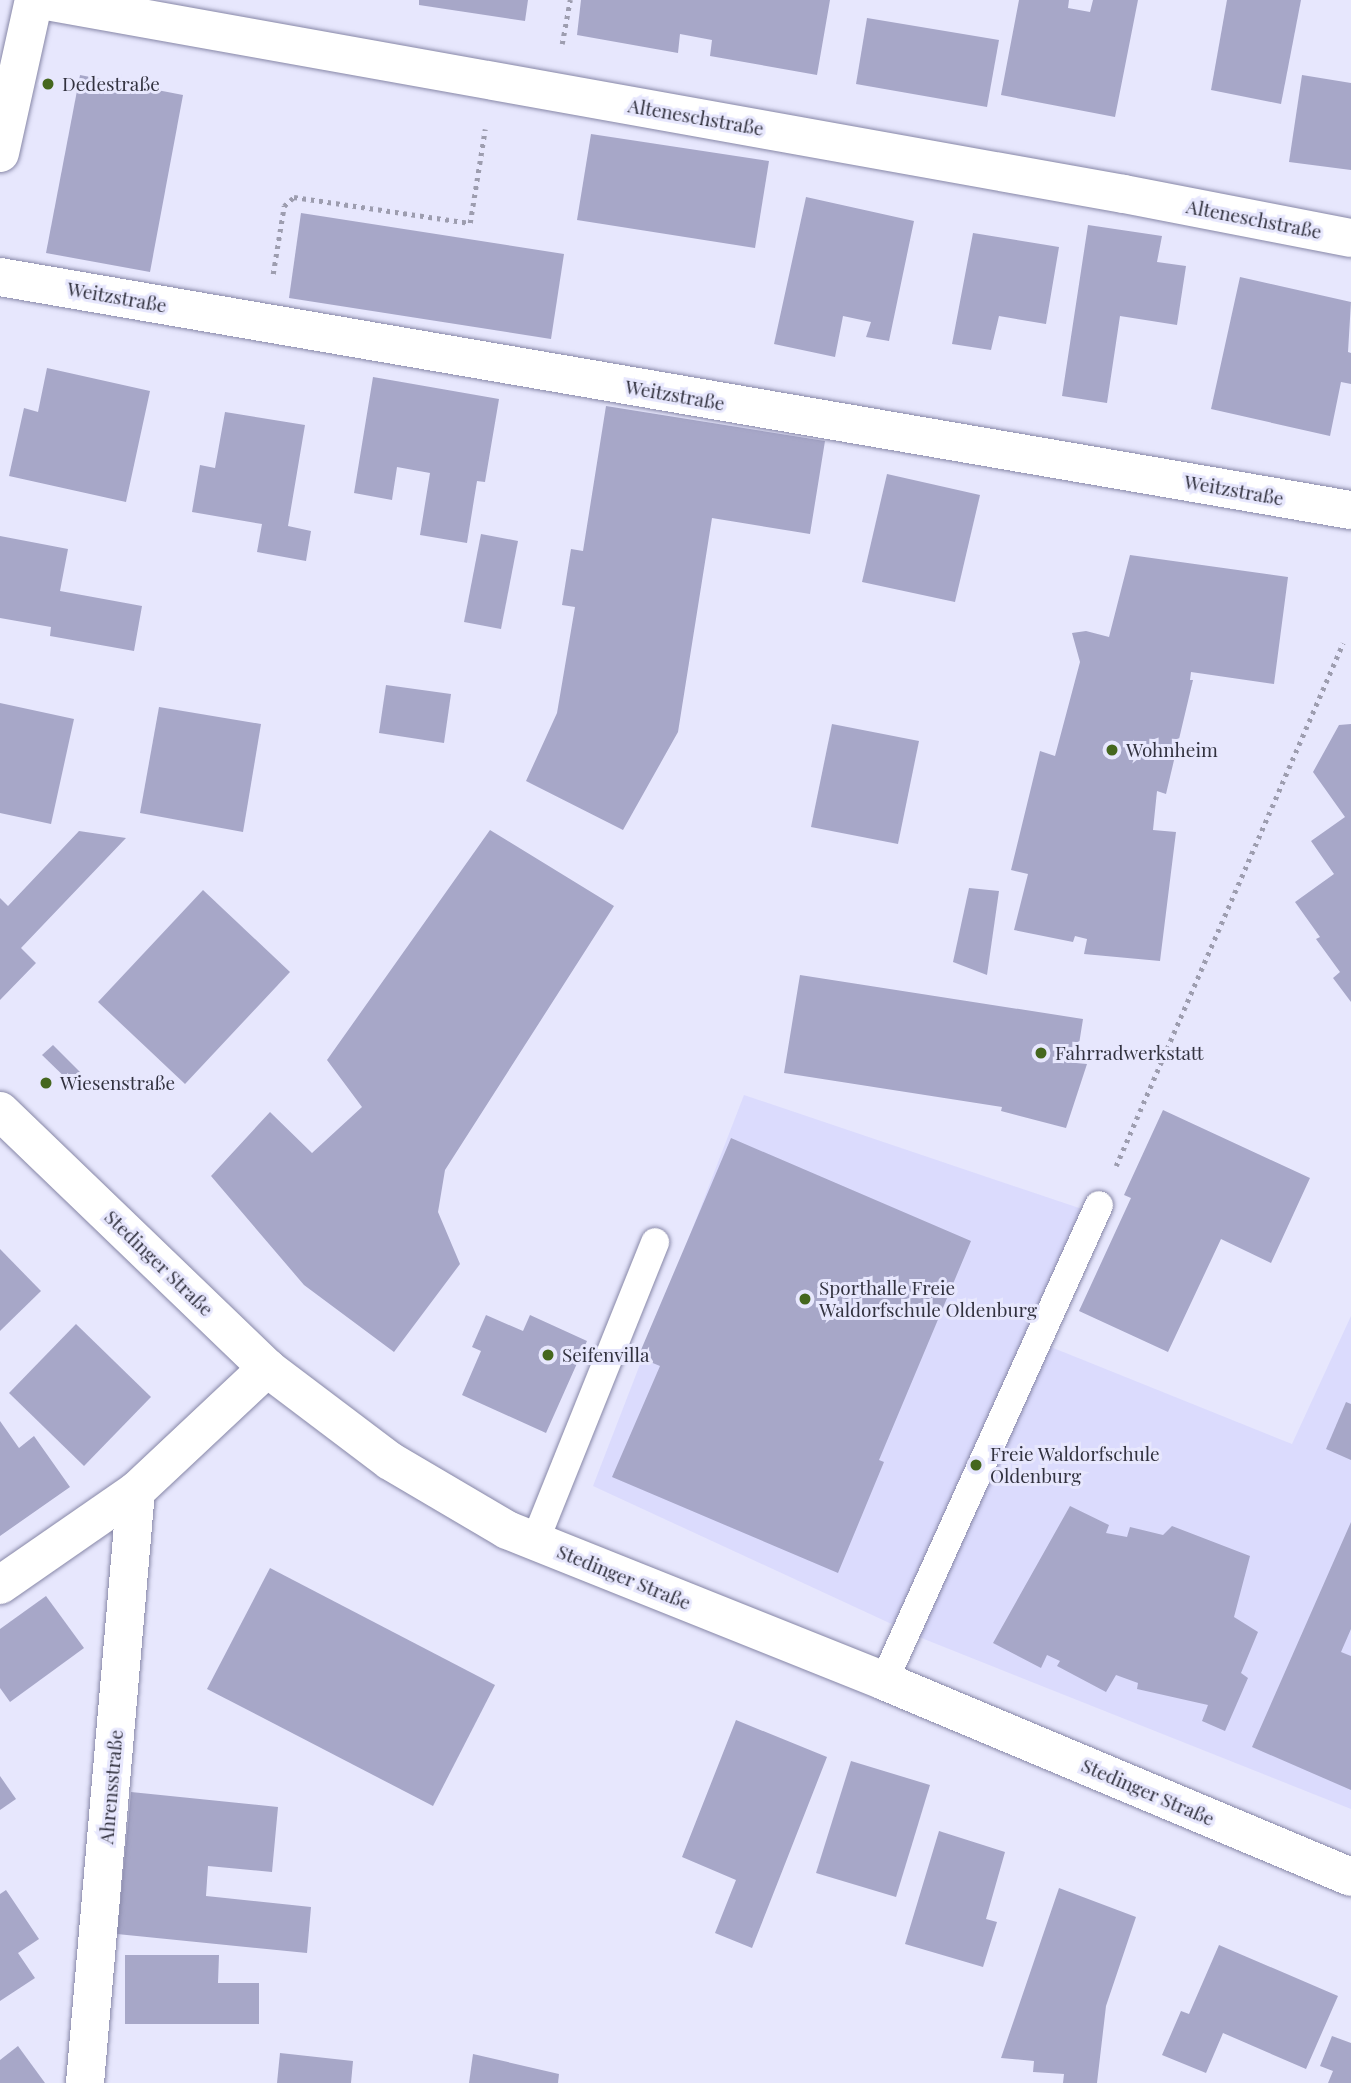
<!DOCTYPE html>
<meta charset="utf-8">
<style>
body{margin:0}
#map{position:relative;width:1351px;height:2083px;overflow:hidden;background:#e7e7fd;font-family:"Playfair Display",serif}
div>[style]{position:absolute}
.built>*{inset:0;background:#dbdbfd}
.building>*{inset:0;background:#a7a7c8}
.path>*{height:4.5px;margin-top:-2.25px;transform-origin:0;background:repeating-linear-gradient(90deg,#9d9daf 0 3.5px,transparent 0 8.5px)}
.roads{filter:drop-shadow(0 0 2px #8787a7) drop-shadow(0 0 2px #8787a7)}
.lane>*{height:28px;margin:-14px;padding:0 14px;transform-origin:14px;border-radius:14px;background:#fff}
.street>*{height:38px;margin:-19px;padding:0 19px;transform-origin:19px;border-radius:19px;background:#fff}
.secondary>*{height:38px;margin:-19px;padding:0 19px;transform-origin:19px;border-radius:19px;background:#fff}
.dots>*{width:19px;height:19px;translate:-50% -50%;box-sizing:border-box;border:4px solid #e7e7fd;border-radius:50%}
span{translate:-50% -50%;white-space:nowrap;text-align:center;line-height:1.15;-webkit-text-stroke:6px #e7e7fd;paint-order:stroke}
.poi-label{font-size:19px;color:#32323f}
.left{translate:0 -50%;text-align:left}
.street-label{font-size:19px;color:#32323f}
</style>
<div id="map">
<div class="built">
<i style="clip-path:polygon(744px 1095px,1094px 1213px,1031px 1339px,1292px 1444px,1351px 1316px,1351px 1809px,924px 1639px,593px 1486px)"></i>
</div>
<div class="building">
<i style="clip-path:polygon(419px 0,528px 0,525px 21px,419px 5px)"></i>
<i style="clip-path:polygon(581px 0,830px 0,817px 75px,710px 56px,712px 40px,680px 34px,678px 53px,577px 35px)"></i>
<i style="clip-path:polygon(1019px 0,1069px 0,1068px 8px,1090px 12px,1093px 0,1138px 0,1115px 117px,1001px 95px)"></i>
<i style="clip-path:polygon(1227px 0,1301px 0,1281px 104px,1211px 90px)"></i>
<i style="clip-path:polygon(867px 18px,999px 40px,987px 107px,856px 84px)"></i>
<i style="clip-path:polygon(80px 75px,183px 95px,150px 272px,46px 253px)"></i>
<i style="clip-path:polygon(1302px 75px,1351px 83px,1351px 170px,1289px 162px)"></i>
<i style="clip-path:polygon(591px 134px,769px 161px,755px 248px,577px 220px)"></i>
<i style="clip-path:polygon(806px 197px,914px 221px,889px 341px,866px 337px,871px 322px,843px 316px,835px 357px,774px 344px)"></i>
<i style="clip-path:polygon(301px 213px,564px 254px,551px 339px,289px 298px)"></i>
<i style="clip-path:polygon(1088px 225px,1162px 236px,1157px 262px,1186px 266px,1177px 325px,1120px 316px,1107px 403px,1062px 396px)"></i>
<i style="clip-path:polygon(973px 233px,1059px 247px,1046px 324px,999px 316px,991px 350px,952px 344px)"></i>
<i style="clip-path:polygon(1240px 277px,1351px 302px,1348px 352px,1351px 353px,1351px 384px,1341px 382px,1330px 436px,1211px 409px)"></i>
<i style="clip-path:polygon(47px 368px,150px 391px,126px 502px,9px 476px,24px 408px,38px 412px)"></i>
<i style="clip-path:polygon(373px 377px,499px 399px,485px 482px,477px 481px,467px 543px,420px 535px,430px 473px,397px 467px,392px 500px,354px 493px)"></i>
<i style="clip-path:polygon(606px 406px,825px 441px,810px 534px,712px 518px,678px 732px,623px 830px,526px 781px,557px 713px,575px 607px,562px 605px,571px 549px,583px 551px)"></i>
<i style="clip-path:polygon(225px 412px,305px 425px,288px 526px,311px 531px,306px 561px,257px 552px,262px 524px,192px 512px,200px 465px,215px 468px)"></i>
<i style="clip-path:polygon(887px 474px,980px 495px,955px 602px,862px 582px)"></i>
<i style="clip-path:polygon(481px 534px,518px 541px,501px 629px,464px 622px)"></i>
<i style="clip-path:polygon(0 536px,68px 549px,60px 591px,142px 606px,134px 651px,50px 636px,51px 627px,0 618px)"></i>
<i style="clip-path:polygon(1130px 555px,1288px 577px,1274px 684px,1191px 672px,1190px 680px,1193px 680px,1166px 794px,1157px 791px,1153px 830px,1176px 832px,1160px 961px,1084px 954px,1087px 939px,1075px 936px,1073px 942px,1014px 930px,1028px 874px,1011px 870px,1040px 751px,1055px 756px,1080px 662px,1072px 633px,1086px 631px,1109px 637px)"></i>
<i style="clip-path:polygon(386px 685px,451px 694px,444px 743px,379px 733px)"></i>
<i style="clip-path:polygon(0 703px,74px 719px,51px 824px,0 813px)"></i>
<i style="clip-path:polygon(159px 707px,261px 724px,243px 832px,140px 813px)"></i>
<i style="clip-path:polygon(832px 724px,919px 741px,898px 844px,811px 827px)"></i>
<i style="clip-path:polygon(1351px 724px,1351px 1002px,1333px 978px,1340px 972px,1316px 939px,1320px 937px,1295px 902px,1334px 874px,1311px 841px,1345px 817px,1313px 772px,1339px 725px)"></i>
<i style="clip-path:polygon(490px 830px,614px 906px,445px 1170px,438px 1212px,460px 1264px,394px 1352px,304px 1285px,211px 1176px,270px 1112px,312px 1153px,362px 1107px,327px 1060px)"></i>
<i style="clip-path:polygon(79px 831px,126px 838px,21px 948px,36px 963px,0 1000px,0 898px,8px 906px)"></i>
<i style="clip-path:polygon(969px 888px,999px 891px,987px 975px,953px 962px)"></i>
<i style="clip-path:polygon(203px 890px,290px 972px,185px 1084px,98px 1002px)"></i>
<i style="clip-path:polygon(800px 975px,1083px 1019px,1076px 1063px,1087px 1064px,1066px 1128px,1001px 1111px,1002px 1107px,784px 1073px)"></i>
<i style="clip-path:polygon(53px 1045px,83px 1075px,73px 1085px,42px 1055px)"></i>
<i style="clip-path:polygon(1163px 1110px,1310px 1178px,1271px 1263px,1221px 1239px,1168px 1352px,1079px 1311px,1131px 1198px,1124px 1195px)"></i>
<i style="clip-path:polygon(731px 1138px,971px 1241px,879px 1460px,884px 1462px,838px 1573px,612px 1477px,660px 1366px,638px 1357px)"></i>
<i style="clip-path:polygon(0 1249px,41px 1291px,0 1331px)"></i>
<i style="clip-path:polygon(486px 1315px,523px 1331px,530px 1315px,587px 1341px,546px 1433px,462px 1395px,481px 1351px,472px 1347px)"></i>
<i style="clip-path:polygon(76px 1324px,151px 1397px,84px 1466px,9px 1393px)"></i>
<i style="clip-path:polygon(1346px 1402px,1351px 1404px,1351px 1460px,1326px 1449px)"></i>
<i style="clip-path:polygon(0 1421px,19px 1448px,34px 1436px,70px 1487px,0 1536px)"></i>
<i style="clip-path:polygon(1070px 1506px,1109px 1525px,1106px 1533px,1127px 1537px,1130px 1527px,1163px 1535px,1172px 1526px,1250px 1556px,1234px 1617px,1258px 1632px,1241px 1673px,1248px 1678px,1225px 1731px,1202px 1721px,1208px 1705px,1137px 1689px,1138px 1683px,1116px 1675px,1106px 1692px,1057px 1666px,1060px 1661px,1047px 1655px,1041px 1668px,993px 1643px)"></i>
<i style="clip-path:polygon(1351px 1522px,1351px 1629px,1341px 1652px,1351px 1656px,1351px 1790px,1252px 1747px)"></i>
<i style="clip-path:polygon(270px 1568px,495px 1685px,433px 1806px,207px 1689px)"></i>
<i style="clip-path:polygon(46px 1596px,84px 1648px,10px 1702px,0 1688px,0 1629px)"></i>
<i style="clip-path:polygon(736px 1720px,827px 1757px,752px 1948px,715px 1933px,736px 1880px,682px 1857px)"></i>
<i style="clip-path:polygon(851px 1761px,930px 1785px,896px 1897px,816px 1873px)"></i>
<i style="clip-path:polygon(0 1776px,16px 1799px,0 1810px)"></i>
<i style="clip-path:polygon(131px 1792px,278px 1807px,272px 1872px,208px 1866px,206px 1896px,311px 1907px,307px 1953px,117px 1934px)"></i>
<i style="clip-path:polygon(939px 1831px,1005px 1852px,986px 1919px,997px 1922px,983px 1967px,905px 1944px)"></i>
<i style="clip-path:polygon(1059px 1888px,1136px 1917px,1106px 2006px,1097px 2083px,1063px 2083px,1064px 2074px,1033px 2072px,1034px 2061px,1001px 2058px)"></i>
<i style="clip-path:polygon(6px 1890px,39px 1939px,18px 1953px,35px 1978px,0 2001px,0 1894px)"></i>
<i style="clip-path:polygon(1219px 1945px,1338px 1996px,1306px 2069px,1223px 2033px,1206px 2073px,1162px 2055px,1181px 2011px,1189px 2014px)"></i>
<i style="clip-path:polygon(125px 1955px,219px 1955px,218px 1983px,259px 1983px,259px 2024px,125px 2024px)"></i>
<i style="clip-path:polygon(1332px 2036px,1351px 2043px,1351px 2083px,1328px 2083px,1333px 2071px,1320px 2066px)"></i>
<i style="clip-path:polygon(18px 2046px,45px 2083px,0 2083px,0 2060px)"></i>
<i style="clip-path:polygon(280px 2053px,353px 2061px,351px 2083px,277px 2083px)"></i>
<i style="clip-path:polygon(473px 2054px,559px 2074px,558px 2083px,469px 2083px)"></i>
</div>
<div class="path">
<i style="left:562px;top:44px;width:45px;rotate:-79.7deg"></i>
<i style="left:273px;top:274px;width:69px;rotate:-80.8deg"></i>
<i style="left:284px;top:206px;width:13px;rotate:-42deg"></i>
<i style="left:294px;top:197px;width:178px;rotate:8.4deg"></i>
<i style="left:470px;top:223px;width:95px;rotate:-80.9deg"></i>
<i style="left:1116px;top:1166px;width:570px;rotate:-66.54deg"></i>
</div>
<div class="roads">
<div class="lane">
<i style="left:535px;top:1541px;width:322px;rotate:-68.1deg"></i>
<i style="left:884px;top:1681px;width:522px;rotate:-65.69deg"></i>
</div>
<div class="street">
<i style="left:41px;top:0;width:1100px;rotate:10.16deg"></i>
<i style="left:1124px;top:194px;width:231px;rotate:11deg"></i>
<i style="left:0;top:153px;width:157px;rotate:-77.5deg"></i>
<i style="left:0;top:277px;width:1371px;rotate:9.79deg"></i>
<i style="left:0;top:1585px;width:165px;rotate:-34.7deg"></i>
<i style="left:136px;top:1491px;width:180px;rotate:-43.2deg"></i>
<i style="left:85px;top:2083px;width:594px;rotate:-85.08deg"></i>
</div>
<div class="secondary">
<i style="left:0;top:1111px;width:371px;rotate:43.9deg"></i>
<i style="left:267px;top:1368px;width:154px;rotate:37.1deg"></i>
<i style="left:390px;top:1461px;width:136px;rotate:30.5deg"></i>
<i style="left:507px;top:1530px;width:406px;rotate:21.8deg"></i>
<i style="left:884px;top:1681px;width:506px;rotate:22.77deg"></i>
</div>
</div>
<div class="dots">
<i style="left:48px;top:84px;background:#45671e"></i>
<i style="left:1112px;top:750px;background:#45671e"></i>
<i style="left:1041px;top:1053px;background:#45671e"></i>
<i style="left:46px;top:1083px;background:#45671e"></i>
<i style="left:805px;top:1299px;background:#45671e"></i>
<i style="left:548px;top:1355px;background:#45671e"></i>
<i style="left:976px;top:1465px;background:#45671e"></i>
</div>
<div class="poi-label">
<span class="left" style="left:62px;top:84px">Dedestraße</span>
<span class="left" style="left:1126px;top:750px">Wohnheim</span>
<span class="left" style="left:1055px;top:1053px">Fahrradwerkstatt</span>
<span class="left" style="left:60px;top:1083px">Wiesenstraße</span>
<span class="left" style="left:819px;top:1299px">Sporthalle Freie<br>Waldorfschule Oldenburg</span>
<span class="left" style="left:562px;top:1355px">Seifenvilla</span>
<span class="left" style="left:990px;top:1465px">Freie Waldorfschule<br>Oldenburg</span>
</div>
<div class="street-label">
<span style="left:696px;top:117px;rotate:10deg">Alteneschstraße</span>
<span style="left:1254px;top:219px;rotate:11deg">Alteneschstraße</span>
<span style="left:117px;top:297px;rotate:10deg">Weitzstraße</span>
<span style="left:675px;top:395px;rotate:10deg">Weitzstraße</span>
<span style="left:1234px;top:490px;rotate:10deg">Weitzstraße</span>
<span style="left:159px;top:1263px;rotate:44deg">Stedinger Straße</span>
<span style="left:624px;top:1577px;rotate:22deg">Stedinger Straße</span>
<span style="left:111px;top:1787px;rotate:-85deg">Ahrensstraße</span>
<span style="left:1148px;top:1792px;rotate:23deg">Stedinger Straße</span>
</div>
</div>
